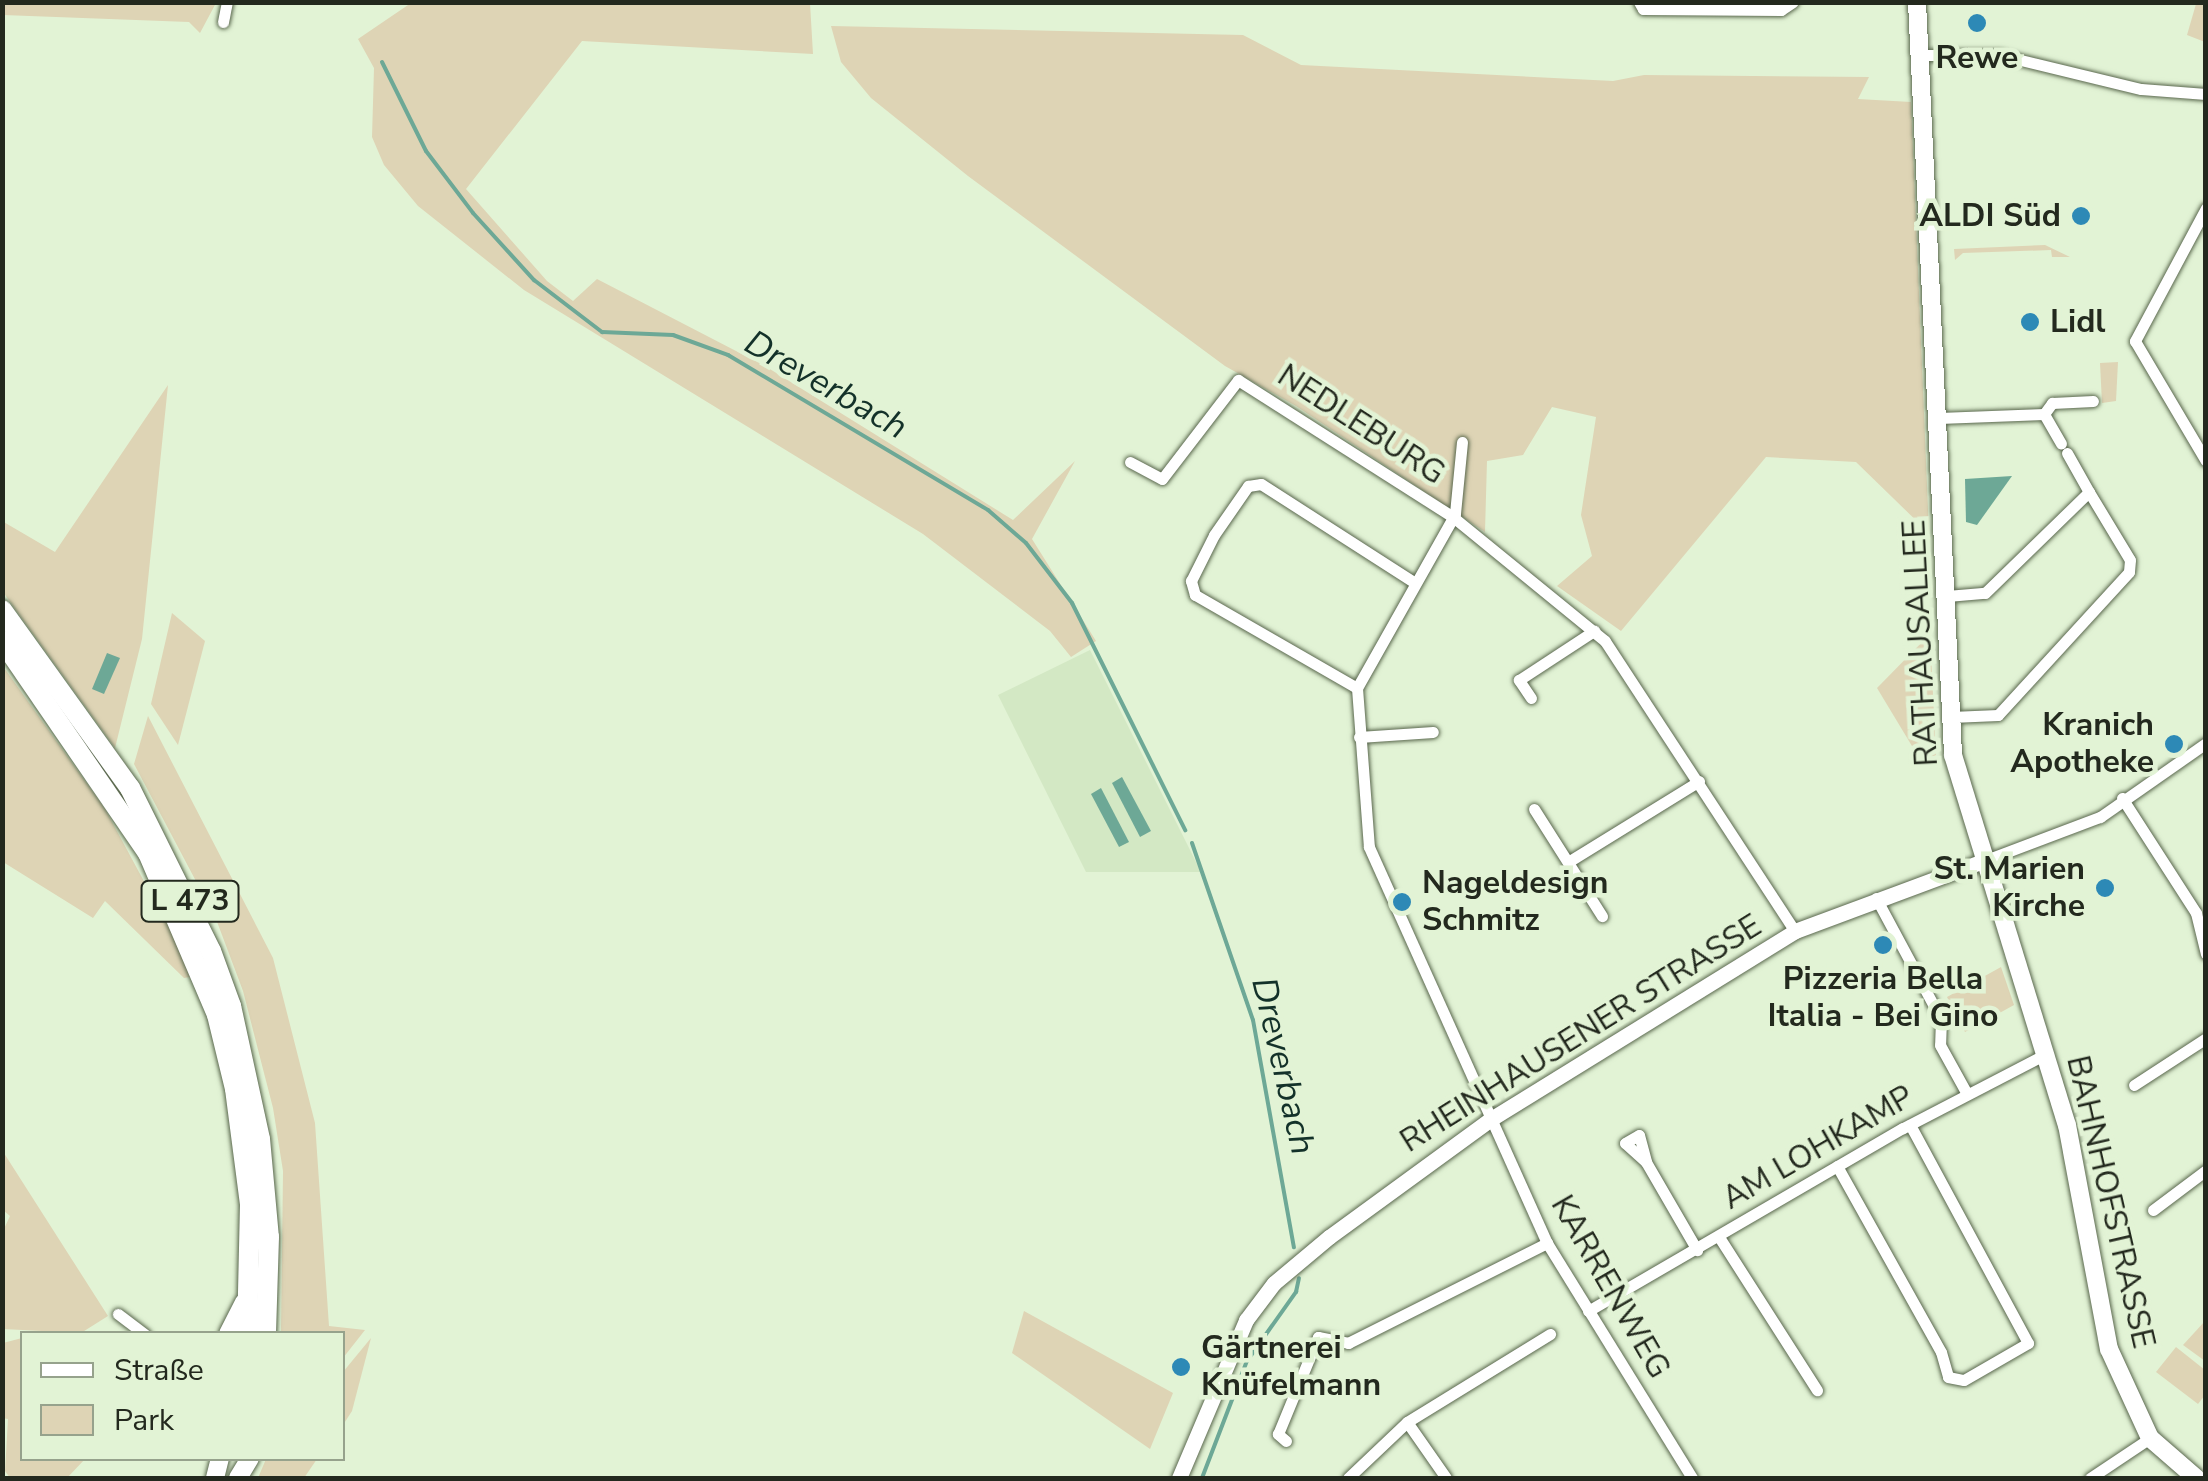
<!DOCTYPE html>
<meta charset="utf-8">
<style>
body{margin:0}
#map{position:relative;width:2208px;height:1481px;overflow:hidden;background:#e2f3d5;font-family:"Nunito Sans",sans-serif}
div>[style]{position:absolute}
.built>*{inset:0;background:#d3e8c4}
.green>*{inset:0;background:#ded4b5}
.water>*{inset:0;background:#6da896}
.stream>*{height:4px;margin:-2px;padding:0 2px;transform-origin:2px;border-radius:2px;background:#6da896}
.roads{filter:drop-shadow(0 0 2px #59674d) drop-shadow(0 0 2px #59674d)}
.minor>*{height:11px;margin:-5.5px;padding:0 5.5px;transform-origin:5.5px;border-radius:5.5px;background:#fff}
.tertiary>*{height:15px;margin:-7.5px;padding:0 7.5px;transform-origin:7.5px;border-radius:7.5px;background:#fff}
.secondary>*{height:18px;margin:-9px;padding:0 9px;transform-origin:9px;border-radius:9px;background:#fff}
.trunk>*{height:20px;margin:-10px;padding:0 10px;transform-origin:10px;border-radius:10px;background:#fff}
.dots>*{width:28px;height:28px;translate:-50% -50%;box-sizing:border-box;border:5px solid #e2f3d5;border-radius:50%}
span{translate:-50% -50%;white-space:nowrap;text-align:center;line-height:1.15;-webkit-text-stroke:9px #e2f3d5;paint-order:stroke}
.shield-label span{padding:2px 8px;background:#e2f3d5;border:2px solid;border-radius:8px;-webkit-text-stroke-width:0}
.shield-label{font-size:30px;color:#23291e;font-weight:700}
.poi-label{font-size:32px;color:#23291e;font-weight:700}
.right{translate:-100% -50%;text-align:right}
.left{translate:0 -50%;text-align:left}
.street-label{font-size:32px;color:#23291e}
.water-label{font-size:35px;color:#133129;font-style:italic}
.frame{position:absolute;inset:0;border:5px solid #23291e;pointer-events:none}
.legend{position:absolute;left:20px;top:1331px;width:325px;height:130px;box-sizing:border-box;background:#e2f3d5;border:2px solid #96a28c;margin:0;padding:12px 18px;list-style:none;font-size:30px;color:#23291e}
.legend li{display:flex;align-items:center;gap:20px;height:50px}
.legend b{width:50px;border:2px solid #96a28c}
</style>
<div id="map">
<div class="built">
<i style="clip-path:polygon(1090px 650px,1201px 872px,1086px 872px,998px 695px)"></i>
</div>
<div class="green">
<i style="clip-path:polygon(3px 2px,216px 2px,216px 3px,200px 33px,189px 22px,3px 15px)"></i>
<i style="clip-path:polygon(411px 3px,810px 3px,813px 54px,582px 41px,466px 189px,547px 281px,573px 301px,597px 279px,765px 366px,1013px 520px,1075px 461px,1032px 539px,1096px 641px,1071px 657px,1050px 631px,923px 534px,524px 290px,418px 206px,384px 165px,372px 137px,374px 68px,358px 39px)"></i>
<i style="clip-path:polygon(2206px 3px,2206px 42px,2205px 42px,2187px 35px,2196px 4px)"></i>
<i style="clip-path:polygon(831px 26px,1243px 35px,1301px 65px,1613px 81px,1644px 75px,1869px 77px,1858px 99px,1911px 102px,1929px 533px,1856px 462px,1766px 457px,1621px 631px,1557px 586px,1592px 556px,1581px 515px,1596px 417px,1552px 407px,1523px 455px,1487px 461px,1485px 532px,1296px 406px,1225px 366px,968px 176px,871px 98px,841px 62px)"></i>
<i style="clip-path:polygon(2045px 245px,2070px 257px,2052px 257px,2051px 250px,1963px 253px,1955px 260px,1954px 249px)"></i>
<i style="clip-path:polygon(2118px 362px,2116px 401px,2102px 403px,2100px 363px)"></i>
<i style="clip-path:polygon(168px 385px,142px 639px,115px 748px,3px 592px,2px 521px,55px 552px)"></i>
<i style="clip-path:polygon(172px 613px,205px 641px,178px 745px,151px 704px)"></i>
<i style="clip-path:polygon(1930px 634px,1936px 755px,1921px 761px,1877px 688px)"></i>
<i style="clip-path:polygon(2px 665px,105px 809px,195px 976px,184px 978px,105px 901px,93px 918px,3px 862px)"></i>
<i style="clip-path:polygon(148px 716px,273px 958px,315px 1123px,329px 1326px,365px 1330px,343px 1358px,342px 1334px,281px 1333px,283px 1171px,273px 1108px,243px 991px,216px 919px,134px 764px)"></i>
<i style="clip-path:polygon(2001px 967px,2014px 1005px,1965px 1032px,1947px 997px)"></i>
<i style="clip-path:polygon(2px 1150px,108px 1316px,81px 1333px,3px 1329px,3px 1343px,22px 1338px,22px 1458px,85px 1459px,67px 1478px,10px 1478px,5px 1471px,8px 1419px,2px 1418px,2px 1233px,10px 1216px,3px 1210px)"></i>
<i style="clip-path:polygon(1024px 1311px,1173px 1393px,1150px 1449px,1012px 1353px)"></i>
<i style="clip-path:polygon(2205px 1321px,2205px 1361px,2183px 1345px)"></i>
<i style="clip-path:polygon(371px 1338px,352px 1411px,343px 1425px,343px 1372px)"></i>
<i style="clip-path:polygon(2176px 1347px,2205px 1370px,2205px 1395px,2198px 1404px,2156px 1372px)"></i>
<i style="clip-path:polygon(266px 1459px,266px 1458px,317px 1459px,304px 1478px,258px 1478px)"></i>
</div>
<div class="water">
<i style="clip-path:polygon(2012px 476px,1977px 525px,1966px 522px,1965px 479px)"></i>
<i style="clip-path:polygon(107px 653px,120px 658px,104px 694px,92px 689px)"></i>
<i style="clip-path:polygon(1122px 777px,1151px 831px,1140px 837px,1112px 783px)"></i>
<i style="clip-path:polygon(1101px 788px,1129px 842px,1119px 847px,1091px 794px)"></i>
</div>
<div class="stream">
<i style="left:382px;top:62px;width:99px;rotate:63.7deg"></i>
<i style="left:426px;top:151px;width:78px;rotate:52.8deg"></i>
<i style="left:473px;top:213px;width:91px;rotate:47.7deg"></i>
<i style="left:534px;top:280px;width:86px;rotate:37.4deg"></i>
<i style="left:602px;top:332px;width:71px;rotate:2.4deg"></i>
<i style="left:673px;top:335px;width:59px;rotate:20deg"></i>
<i style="left:728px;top:355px;width:303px;rotate:30.8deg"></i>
<i style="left:988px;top:510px;width:50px;rotate:41deg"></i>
<i style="left:1026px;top:543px;width:76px;rotate:52.5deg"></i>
<i style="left:1072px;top:603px;width:254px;rotate:63.5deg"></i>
<i style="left:1192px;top:843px;width:187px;rotate:71deg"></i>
<i style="left:1253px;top:1020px;width:231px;rotate:79.8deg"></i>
<i style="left:1202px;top:1478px;width:125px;rotate:-69deg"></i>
<i style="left:1247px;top:1361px;width:85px;rotate:-54.6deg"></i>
<i style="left:1296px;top:1292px;width:14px;rotate:-78deg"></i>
</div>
<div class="roads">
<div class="minor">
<i style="left:1639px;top:2px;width:8px;rotate:60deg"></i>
<i style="left:1643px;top:9px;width:138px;rotate:0.4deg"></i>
<i style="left:1781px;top:10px;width:14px;rotate:-34deg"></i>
<i style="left:223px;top:22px;width:20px;rotate:-79deg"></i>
<i style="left:1920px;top:55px;width:80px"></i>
<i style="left:2000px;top:55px;width:145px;rotate:13.6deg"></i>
<i style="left:2141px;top:89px;width:65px;rotate:4.4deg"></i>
<i style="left:2206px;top:208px;width:151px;rotate:118.1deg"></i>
<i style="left:2135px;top:341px;width:139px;rotate:59.4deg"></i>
<i style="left:2044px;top:414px;width:14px;rotate:-54deg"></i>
<i style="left:2052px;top:403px;width:41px;rotate:-2.8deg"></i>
<i style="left:1939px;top:418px;width:105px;rotate:-2.2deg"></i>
<i style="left:2044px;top:414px;width:34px;rotate:60deg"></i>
<i style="left:1462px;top:442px;width:72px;rotate:95.6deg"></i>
<i style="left:1455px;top:514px;width:200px;rotate:119.4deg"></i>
<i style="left:1357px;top:688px;width:159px;rotate:85.7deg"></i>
<i style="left:1369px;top:847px;width:434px;rotate:65.8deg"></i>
<i style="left:1547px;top:1243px;width:276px;rotate:58.3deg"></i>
<i style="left:2067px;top:453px;width:45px;rotate:60.6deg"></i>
<i style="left:1130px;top:462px;width:36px;rotate:28deg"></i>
<i style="left:1162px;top:479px;width:125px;rotate:-52.5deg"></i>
<i style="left:1238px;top:380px;width:255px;rotate:32.5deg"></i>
<i style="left:1453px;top:517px;width:196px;rotate:39.2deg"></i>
<i style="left:1605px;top:641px;width:347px;rotate:56.8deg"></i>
<i style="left:1947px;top:596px;width:38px;rotate:-5deg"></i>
<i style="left:1985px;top:593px;width:145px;rotate:-44.2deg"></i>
<i style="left:2089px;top:492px;width:79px;rotate:58.9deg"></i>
<i style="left:2130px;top:560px;width:12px;rotate:95deg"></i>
<i style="left:2129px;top:572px;width:194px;rotate:132.5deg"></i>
<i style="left:1998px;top:715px;width:47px;rotate:177.6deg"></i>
<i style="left:1357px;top:688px;width:187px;rotate:-150.1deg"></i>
<i style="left:1195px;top:595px;width:15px;rotate:-106deg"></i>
<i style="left:1191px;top:581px;width:51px;rotate:-63.4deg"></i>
<i style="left:1214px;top:535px;width:60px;rotate:-55.2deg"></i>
<i style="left:1248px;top:486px;width:13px;rotate:-9deg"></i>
<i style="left:1261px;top:484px;width:183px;rotate:32.7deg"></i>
<i style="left:1531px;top:698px;width:22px;rotate:-124deg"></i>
<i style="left:1519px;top:680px;width:90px;rotate:-33.2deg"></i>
<i style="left:1359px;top:737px;width:74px;rotate:-3.9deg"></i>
<i style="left:2122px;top:798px;width:137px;rotate:57.2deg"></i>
<i style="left:2196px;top:913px;width:42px;rotate:76.3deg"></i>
<i style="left:1534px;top:809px;width:127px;rotate:57.6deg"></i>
<i style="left:1986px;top:860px;width:122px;rotate:-20.7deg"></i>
<i style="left:2100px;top:817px;width:129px;rotate:-34.9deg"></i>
<i style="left:1568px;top:862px;width:154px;rotate:-31.7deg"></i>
<i style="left:1876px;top:898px;width:137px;rotate:61.8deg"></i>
<i style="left:1941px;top:1019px;width:26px;rotate:92deg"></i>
<i style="left:1940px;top:1045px;width:56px;rotate:61.1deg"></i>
<i style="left:2134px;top:1085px;width:86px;rotate:-33.1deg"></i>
<i style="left:1646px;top:1162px;width:28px;rotate:-138deg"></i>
<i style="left:1625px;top:1143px;width:16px;rotate:-30deg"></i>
<i style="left:1639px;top:1135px;width:28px;rotate:75deg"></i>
<i style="left:1646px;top:1162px;width:102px;rotate:59.9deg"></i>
<i style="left:1837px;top:1166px;width:213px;rotate:60.8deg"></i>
<i style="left:1941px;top:1352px;width:26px;rotate:74deg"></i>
<i style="left:1948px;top:1377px;width:16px;rotate:11deg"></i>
<i style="left:1964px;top:1380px;width:74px;rotate:-30deg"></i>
<i style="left:2028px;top:1343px;width:248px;rotate:-118.4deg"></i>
<i style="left:2153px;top:1210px;width:66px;rotate:-37deg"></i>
<i style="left:1719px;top:1237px;width:182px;rotate:57.4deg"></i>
<i style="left:1588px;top:1311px;width:364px;rotate:-30.2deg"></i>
<i style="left:1903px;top:1128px;width:161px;rotate:-27.4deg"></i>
<i style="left:118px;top:1314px;width:34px;rotate:37deg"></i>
<i style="left:1407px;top:1422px;width:68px;rotate:55.1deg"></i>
<i style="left:1286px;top:1441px;width:11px;rotate:-139deg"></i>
<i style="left:1278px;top:1434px;width:105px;rotate:-67.6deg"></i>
<i style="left:1318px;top:1337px;width:31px;rotate:11deg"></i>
<i style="left:1348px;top:1343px;width:223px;rotate:-26.7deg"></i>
<i style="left:1348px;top:1478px;width:81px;rotate:-43.5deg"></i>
<i style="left:1407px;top:1422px;width:168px;rotate:-31.6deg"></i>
<i style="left:2090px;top:1478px;width:72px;rotate:-33.7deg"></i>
</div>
<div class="tertiary">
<i style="left:1179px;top:1478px;width:172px;rotate:-67deg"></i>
<i style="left:1246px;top:1320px;width:46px;rotate:-52.9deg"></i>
<i style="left:1274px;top:1283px;width:72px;rotate:-39.9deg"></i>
<i style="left:1329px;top:1237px;width:200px;rotate:-36.1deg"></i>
<i style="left:1491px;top:1119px;width:357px;rotate:-31.7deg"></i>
<i style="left:1795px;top:931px;width:204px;rotate:-20.4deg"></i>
</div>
<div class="secondary">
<i style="left:1917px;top:2px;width:754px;rotate:87.26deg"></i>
<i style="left:1953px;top:755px;width:387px;rotate:72.9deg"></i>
<i style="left:2067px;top:1125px;width:228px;rotate:79.4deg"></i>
<i style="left:2109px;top:1349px;width:98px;rotate:65.3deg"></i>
<i style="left:2150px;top:1438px;width:61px;rotate:41deg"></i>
<i style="left:215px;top:1478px;width:21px;rotate:-76deg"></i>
<i style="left:238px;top:1478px;width:23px;rotate:-59deg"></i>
</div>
<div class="trunk">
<i style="left:2px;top:610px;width:219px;rotate:54.3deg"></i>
<i style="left:130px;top:788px;width:182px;rotate:63.6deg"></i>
<i style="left:211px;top:951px;width:59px;rotate:70deg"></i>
<i style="left:231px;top:1006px;width:136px;rotate:77.7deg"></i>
<i style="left:260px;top:1139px;width:98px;rotate:84.8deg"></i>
<i style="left:269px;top:1237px;width:97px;rotate:91.8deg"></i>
<i style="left:2px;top:640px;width:258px;rotate:55.6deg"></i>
<i style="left:148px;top:853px;width:176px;rotate:66.9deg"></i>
<i style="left:217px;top:1015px;width:76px;rotate:76.3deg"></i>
<i style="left:235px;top:1089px;width:116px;rotate:82.6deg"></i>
<i style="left:250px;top:1204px;width:130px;rotate:91.3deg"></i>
<i style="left:229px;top:1334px;width:35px;rotate:-63deg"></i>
</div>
</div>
<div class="dots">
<i style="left:1977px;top:23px;background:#2d89b6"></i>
<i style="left:2081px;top:216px;background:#2d89b6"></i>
<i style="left:2030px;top:322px;background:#2d89b6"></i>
<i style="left:2174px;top:744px;background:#2d89b6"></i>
<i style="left:2105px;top:888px;background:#2d89b6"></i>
<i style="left:1402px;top:902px;background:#2d89b6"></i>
<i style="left:1883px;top:945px;background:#2d89b6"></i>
<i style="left:1181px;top:1367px;background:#2d89b6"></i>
</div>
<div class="shield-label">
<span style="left:190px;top:901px">L 473</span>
</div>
<div class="poi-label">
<span style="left:1977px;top:58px">Rewe</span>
<span class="right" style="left:2061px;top:216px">ALDI Süd</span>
<span class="left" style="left:2050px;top:322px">Lidl</span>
<span class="right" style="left:2154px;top:744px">Kranich<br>Apotheke</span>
<span class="right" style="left:2085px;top:888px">St. Marien<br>Kirche</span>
<span class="left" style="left:1422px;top:902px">Nageldesign<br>Schmitz</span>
<span style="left:1883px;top:998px">Pizzeria Bella<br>Italia - Bei Gino</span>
<span class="left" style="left:1201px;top:1367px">Gärtnerei<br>Knüfelmann</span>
</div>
<div class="street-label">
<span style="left:1361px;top:425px;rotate:33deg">NEDLEBURG</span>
<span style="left:1921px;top:643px;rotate:-93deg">RATHAUSALLEE</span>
<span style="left:1581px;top:1034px;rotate:-32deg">RHEINHAUSENER STRASSE</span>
<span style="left:1818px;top:1148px;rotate:-30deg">AM LOHKAMP</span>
<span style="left:2110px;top:1202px;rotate:77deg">BAHNHOFSTRASSE</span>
<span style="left:1610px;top:1287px;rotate:60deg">KARRENWEG</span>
</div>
<div class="water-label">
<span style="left:826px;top:385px;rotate:30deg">Dreverbach</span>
<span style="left:1283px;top:1066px;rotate:77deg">Dreverbach</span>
</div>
<div class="frame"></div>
<ul class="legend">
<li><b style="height:12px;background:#fff"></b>Straße</li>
<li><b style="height:28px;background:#ded4b5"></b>Park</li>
</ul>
</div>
